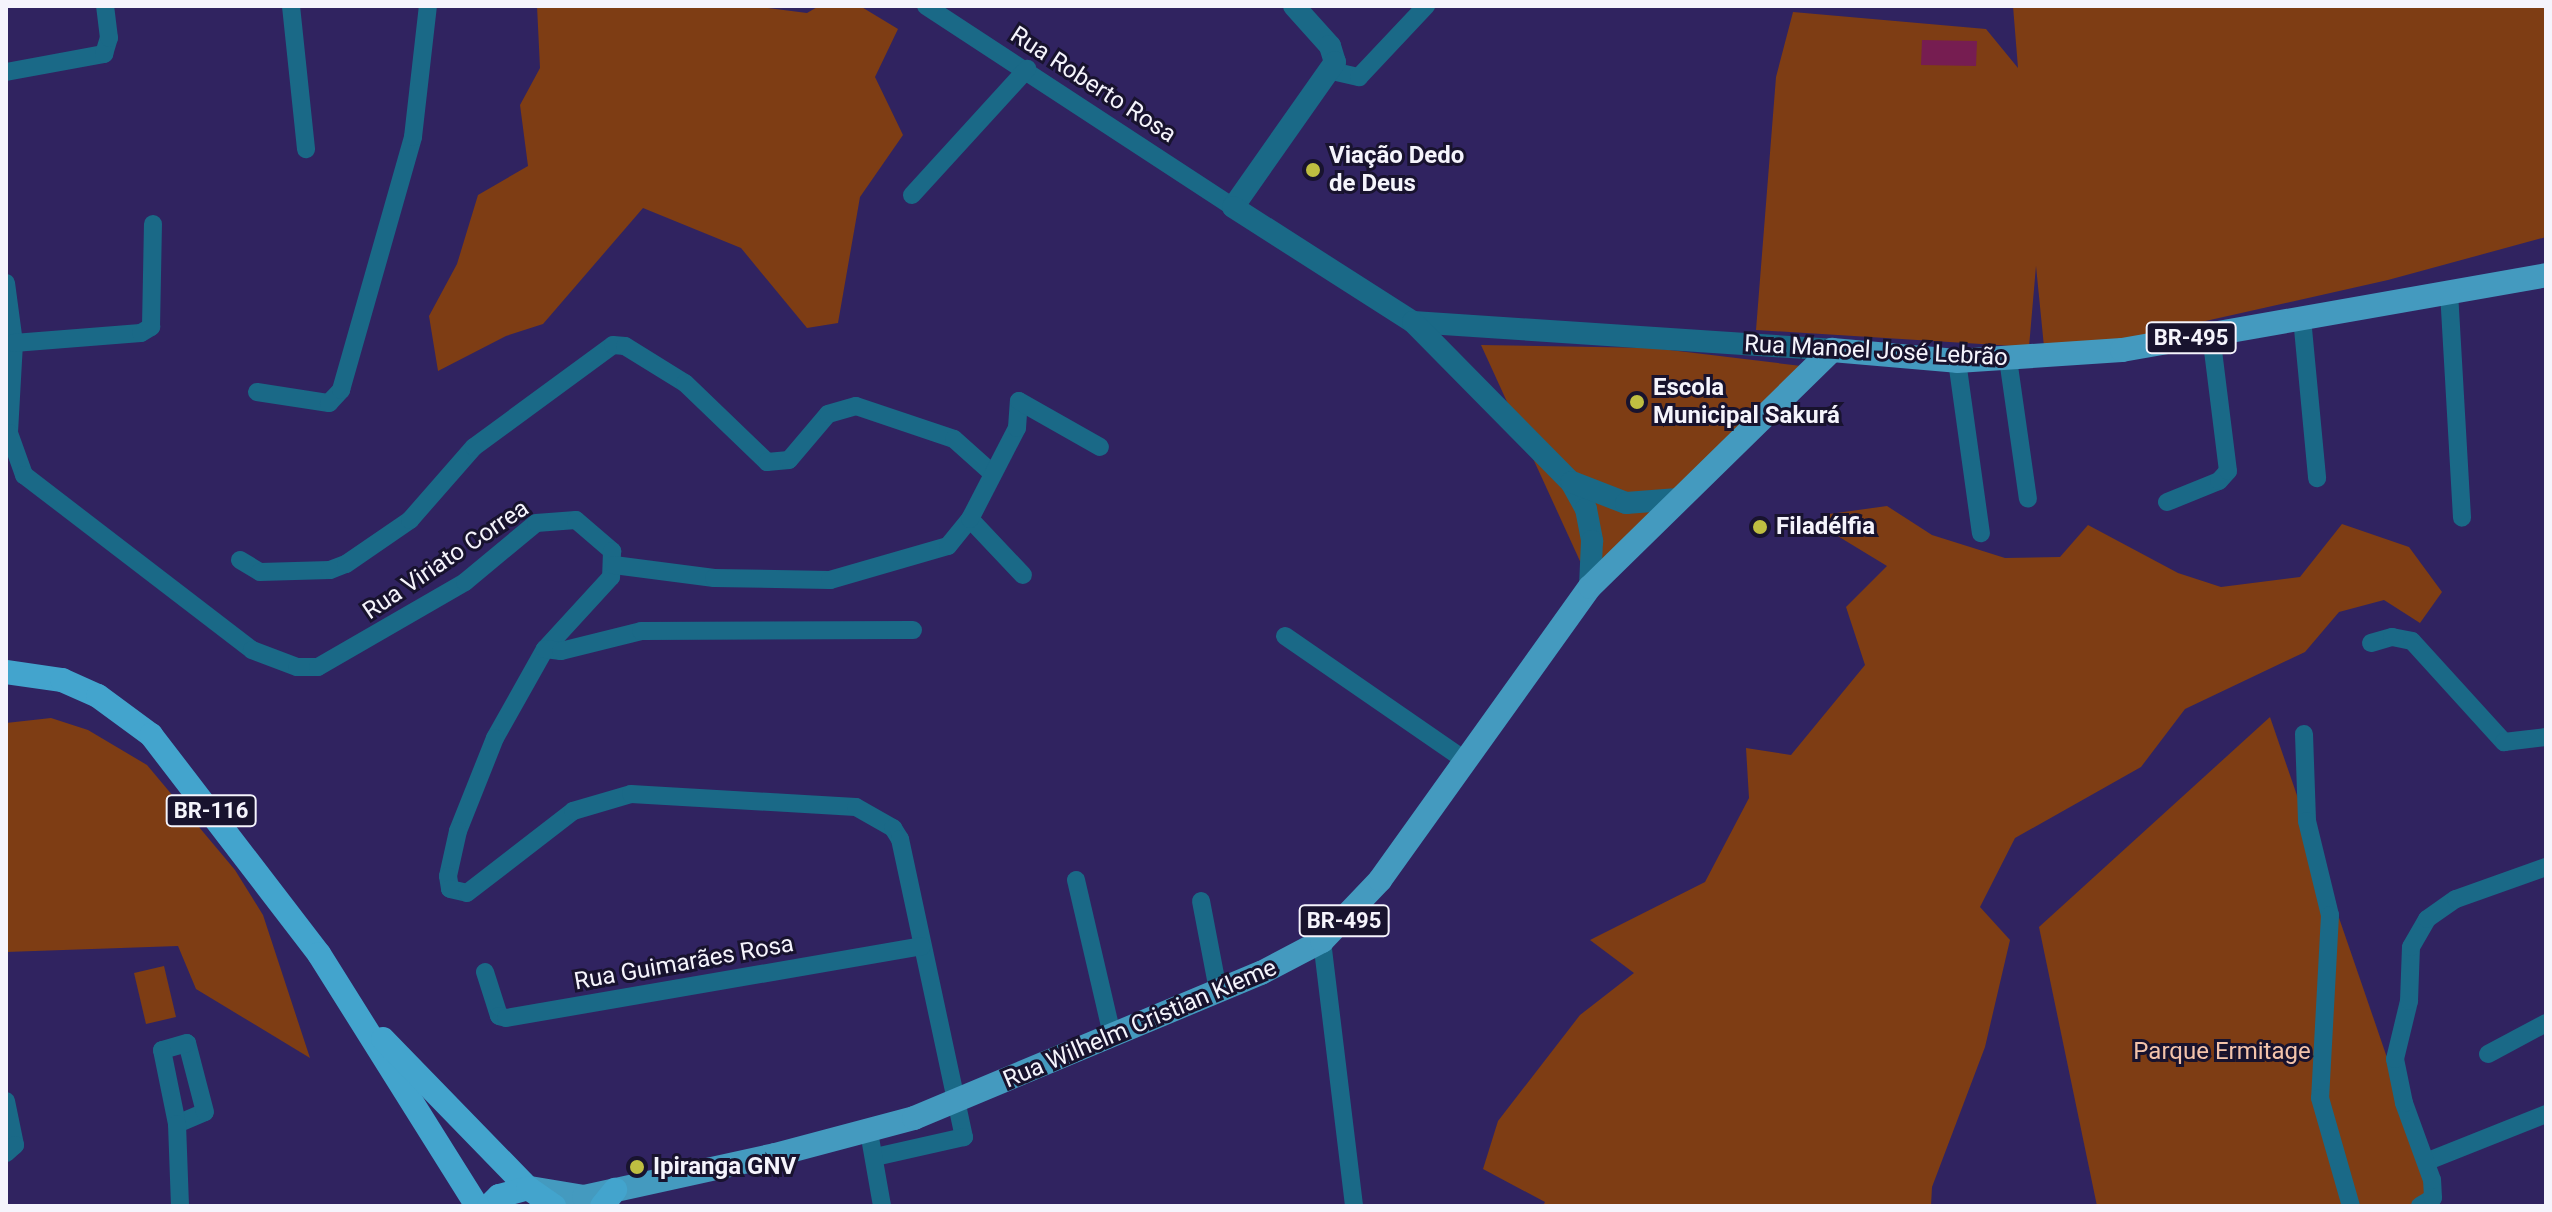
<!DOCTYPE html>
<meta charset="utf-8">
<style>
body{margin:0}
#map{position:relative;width:2552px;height:1212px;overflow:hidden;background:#302360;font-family:Roboto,sans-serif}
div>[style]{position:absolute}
.green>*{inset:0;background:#7e3d14}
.water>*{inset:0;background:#761d51}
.minor>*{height:18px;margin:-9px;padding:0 9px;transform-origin:9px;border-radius:9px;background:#1a6987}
.tertiary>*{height:22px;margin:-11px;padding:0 11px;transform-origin:11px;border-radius:11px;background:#1a6987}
.primary>*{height:24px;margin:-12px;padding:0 12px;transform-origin:12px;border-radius:12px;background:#449abf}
.trunk>*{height:24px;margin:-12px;padding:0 12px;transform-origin:12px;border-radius:12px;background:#43a4cd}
.dots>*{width:22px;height:22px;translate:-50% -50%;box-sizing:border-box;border:4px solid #18132e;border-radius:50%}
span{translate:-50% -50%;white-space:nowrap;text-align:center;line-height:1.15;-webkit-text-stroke:6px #18132e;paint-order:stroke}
.shield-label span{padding:2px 6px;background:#18132e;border:2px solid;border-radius:6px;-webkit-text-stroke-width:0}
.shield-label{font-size:22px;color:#f5f4fc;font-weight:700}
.street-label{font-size:24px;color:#f5f4fc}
.poi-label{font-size:24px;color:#f5f4fc;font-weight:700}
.left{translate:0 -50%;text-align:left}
.park-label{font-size:24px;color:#f4c4ab}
.frame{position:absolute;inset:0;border:8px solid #f5f4fc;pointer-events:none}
</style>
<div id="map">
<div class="green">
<i style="clip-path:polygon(537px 6px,752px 6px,807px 13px,819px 6px,860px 6px,898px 29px,875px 77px,903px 135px,860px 197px,838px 323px,807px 328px,741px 248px,643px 208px,543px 324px,506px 336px,438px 371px,429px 316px,457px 264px,478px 195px,528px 166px,520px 105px,540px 68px)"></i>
<i style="clip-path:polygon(2013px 6px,2546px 6px,2546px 237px,2388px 280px,2045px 357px,2036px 266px,2029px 347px,1756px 330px,1776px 77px,1793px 12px,1986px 29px,2018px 68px)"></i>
<i style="clip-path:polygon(1481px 345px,1653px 348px,1810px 367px,1596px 596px)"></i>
<i style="clip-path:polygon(1887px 506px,1932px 535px,2005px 558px,2060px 557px,2088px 525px,2178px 573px,2221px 587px,2300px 577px,2342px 524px,2409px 547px,2442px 592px,2420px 623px,2384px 600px,2339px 612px,2305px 652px,2185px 709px,2141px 767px,2015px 838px,1980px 907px,2010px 940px,1985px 1047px,1932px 1187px,1931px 1206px,1543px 1206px,1545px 1202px,1483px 1169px,1498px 1121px,1580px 1015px,1634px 973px,1590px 940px,1705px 882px,1749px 798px,1746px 748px,1791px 755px,1865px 665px,1846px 607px,1887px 566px,1836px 535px,1822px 515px)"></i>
<i style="clip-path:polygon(2270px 717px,2438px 1206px,2097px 1206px,2039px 927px)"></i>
<i style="clip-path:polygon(51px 718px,88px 730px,147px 765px,235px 870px,263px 915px,310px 1058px,196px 989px,178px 946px,6px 952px,6px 723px)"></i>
<i style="clip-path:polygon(164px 966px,176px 1017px,146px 1024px,134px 973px)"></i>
</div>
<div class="water">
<i style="clip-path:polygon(1922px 40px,1977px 41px,1976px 66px,1921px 65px)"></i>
</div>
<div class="minor">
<i style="left:291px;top:6px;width:144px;rotate:84deg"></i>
<i style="left:926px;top:6px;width:367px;rotate:33.2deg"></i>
<i style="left:1332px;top:71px;width:28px;rotate:13deg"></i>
<i style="left:1359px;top:77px;width:98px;rotate:-46.7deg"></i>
<i style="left:6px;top:72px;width:100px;rotate:-10.4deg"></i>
<i style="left:104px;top:54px;width:17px;rotate:-73deg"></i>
<i style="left:109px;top:38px;width:32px;rotate:-97deg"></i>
<i style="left:912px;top:195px;width:171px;rotate:-47.6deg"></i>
<i style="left:6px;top:283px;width:61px;rotate:82.4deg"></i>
<i style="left:14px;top:343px;width:90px;rotate:93.2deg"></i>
<i style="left:9px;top:433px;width:45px;rotate:70.3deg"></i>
<i style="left:24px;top:475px;width:287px;rotate:37.5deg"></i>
<i style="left:252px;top:650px;width:48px;rotate:20.7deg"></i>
<i style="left:297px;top:667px;width:21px"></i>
<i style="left:318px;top:667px;width:170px;rotate:-30deg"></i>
<i style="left:465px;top:582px;width:92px;rotate:-39.7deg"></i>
<i style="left:536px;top:523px;width:40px;rotate:-4.3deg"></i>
<i style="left:576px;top:520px;width:48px;rotate:40.7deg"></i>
<i style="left:612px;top:551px;width:26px;rotate:92deg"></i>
<i style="left:611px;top:577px;width:98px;rotate:132.5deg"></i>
<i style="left:545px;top:649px;width:102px;rotate:119.3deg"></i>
<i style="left:495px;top:738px;width:100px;rotate:111.7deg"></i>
<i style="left:458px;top:831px;width:46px;rotate:102.5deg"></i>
<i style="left:448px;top:876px;width:13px;rotate:81deg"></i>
<i style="left:450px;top:889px;width:17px;rotate:13deg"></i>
<i style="left:467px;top:893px;width:134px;rotate:-37.7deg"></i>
<i style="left:573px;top:811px;width:60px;rotate:-16.3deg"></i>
<i style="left:631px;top:794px;width:225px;rotate:3.3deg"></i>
<i style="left:856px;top:807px;width:43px;rotate:29.6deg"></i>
<i style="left:893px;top:828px;width:13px;rotate:58deg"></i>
<i style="left:900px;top:839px;width:305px;rotate:77.9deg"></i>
<i style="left:964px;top:1137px;width:91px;rotate:167.3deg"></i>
<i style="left:2449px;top:292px;width:226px;rotate:86.7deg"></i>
<i style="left:2302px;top:318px;width:161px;rotate:84.6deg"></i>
<i style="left:14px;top:343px;width:127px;rotate:-4.5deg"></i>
<i style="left:141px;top:333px;width:12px;rotate:-31deg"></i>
<i style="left:151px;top:327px;width:103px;rotate:-88.9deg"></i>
<i style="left:2008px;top:359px;width:141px;rotate:81.9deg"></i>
<i style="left:1957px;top:361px;width:174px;rotate:82.1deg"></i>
<i style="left:257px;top:392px;width:73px;rotate:8.7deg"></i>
<i style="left:329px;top:403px;width:18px;rotate:-47deg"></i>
<i style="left:341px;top:390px;width:263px;rotate:-74.1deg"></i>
<i style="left:413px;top:137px;width:132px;rotate:-83.5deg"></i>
<i style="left:2167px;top:502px;width:56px;rotate:-22deg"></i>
<i style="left:2219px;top:481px;width:13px;rotate:-48deg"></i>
<i style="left:2228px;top:471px;width:137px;rotate:-97.1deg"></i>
<i style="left:970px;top:519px;width:77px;rotate:46.6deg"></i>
<i style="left:240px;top:560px;width:23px;rotate:31deg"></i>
<i style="left:260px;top:572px;width:70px;rotate:-1.6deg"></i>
<i style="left:330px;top:570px;width:17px;rotate:-21deg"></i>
<i style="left:346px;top:564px;width:78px;rotate:-34.5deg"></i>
<i style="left:410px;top:520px;width:97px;rotate:-48.8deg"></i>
<i style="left:474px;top:447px;width:172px;rotate:-36.3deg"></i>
<i style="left:613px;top:345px;width:12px;rotate:5deg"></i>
<i style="left:625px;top:346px;width:70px;rotate:31.7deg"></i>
<i style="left:685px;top:383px;width:114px;rotate:43.9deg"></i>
<i style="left:767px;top:462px;width:22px;rotate:-5deg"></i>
<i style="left:789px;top:460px;width:60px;rotate:-49.7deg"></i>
<i style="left:828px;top:414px;width:29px;rotate:-16deg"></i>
<i style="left:856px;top:406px;width:103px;rotate:18.6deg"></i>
<i style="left:954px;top:439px;width:51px;rotate:41.8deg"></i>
<i style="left:614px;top:565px;width:101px;rotate:7.4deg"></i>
<i style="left:714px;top:578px;width:116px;rotate:1deg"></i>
<i style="left:830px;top:580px;width:123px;rotate:-16.1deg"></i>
<i style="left:948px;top:546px;width:35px;rotate:-51deg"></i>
<i style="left:970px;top:519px;width:102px;rotate:-62.7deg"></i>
<i style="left:1017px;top:428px;width:27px;rotate:-86deg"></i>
<i style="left:1019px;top:401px;width:93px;rotate:29.6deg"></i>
<i style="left:1285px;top:636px;width:219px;rotate:34.6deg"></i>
<i style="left:2371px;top:643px;width:22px;rotate:-16deg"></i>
<i style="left:2392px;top:637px;width:20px;rotate:11deg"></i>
<i style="left:2412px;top:641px;width:137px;rotate:47.7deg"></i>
<i style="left:2504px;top:742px;width:42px;rotate:-6.8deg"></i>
<i style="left:545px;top:649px;width:16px;rotate:7deg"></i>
<i style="left:561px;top:651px;width:82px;rotate:-14deg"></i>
<i style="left:641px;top:631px;width:272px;rotate:-0.2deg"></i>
<i style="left:2304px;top:734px;width:87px;rotate:88deg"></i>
<i style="left:2307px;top:821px;width:97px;rotate:76.3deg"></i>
<i style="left:2330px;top:915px;width:183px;rotate:93.1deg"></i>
<i style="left:2320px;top:1098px;width:112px;rotate:74deg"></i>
<i style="left:1076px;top:880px;width:159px;rotate:76.9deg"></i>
<i style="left:1201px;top:901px;width:91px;rotate:79.2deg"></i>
<i style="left:1322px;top:941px;width:267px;rotate:83.1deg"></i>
<i style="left:485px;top:972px;width:46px;rotate:72.3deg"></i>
<i style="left:499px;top:1016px;width:7px;rotate:16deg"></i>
<i style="left:506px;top:1018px;width:422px;rotate:-9.8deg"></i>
<i style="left:2488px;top:1054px;width:66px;rotate:-28.1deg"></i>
<i style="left:6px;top:1101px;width:45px;rotate:78.4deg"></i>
<i style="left:15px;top:1145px;width:12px;rotate:138deg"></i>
<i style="left:177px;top:1124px;width:30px;rotate:-23deg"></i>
<i style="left:205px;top:1112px;width:71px;rotate:-104.6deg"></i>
<i style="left:187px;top:1043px;width:26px;rotate:164deg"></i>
<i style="left:162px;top:1050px;width:76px;rotate:78.5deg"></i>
<i style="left:177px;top:1124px;width:82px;rotate:87.9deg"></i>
<i style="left:869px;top:1132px;width:75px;rotate:80deg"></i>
<i style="left:2428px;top:1161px;width:127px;rotate:-21.7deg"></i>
<i style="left:2420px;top:1206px;width:15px;rotate:-32deg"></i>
<i style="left:2433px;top:1198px;width:18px;rotate:-93deg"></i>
<i style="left:2432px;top:1180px;width:82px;rotate:-110deg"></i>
<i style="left:2404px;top:1103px;width:45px;rotate:-101.6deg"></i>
<i style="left:2395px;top:1059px;width:60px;rotate:-76.4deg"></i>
<i style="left:2409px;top:1001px;width:54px;rotate:-87.9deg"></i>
<i style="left:2411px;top:947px;width:32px;rotate:-60deg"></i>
<i style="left:2427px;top:919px;width:35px;rotate:-35deg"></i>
<i style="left:2456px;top:899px;width:96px;rotate:-19.6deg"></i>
</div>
<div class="tertiary">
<i style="left:1294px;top:6px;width:54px;rotate:48deg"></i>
<i style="left:1330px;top:46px;width:17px;rotate:73deg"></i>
<i style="left:1335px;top:62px;width:177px;rotate:125.1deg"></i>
<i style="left:1233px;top:207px;width:214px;rotate:32.6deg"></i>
<i style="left:1413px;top:322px;width:420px;rotate:3.8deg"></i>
<i style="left:1413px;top:322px;width:225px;rotate:45.4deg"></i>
<i style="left:1571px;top:482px;width:31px;rotate:61deg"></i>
<i style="left:1586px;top:509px;width:33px;rotate:79deg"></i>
<i style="left:1592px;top:541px;width:46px;rotate:92.5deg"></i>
<i style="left:1572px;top:482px;width:58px;rotate:21.3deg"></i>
<i style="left:1626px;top:503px;width:52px;rotate:-4.4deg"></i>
</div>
<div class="primary">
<i style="left:530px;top:1188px;width:55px;rotate:9.5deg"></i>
<i style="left:584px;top:1197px;width:196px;rotate:-12.4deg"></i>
<i style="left:775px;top:1155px;width:144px;rotate:-14.9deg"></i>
<i style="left:914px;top:1118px;width:376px;rotate:-22.7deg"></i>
<i style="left:1261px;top:973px;width:69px;rotate:-27.7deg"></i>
<i style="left:1322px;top:941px;width:84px;rotate:-46.4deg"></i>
<i style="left:1380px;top:880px;width:360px;rotate:-54.4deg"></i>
<i style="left:1590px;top:587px;width:339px;rotate:-44.4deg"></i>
<i style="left:1832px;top:350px;width:125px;rotate:5deg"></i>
<i style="left:1957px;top:361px;width:165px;rotate:-3.8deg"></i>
<i style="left:2122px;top:350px;width:431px;rotate:-10deg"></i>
</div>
<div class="trunk">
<i style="left:6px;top:672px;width:57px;rotate:8.1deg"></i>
<i style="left:62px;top:680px;width:39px;rotate:24deg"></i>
<i style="left:98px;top:696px;width:66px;rotate:36.3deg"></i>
<i style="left:151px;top:735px;width:276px;rotate:52.5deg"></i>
<i style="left:319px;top:954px;width:297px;rotate:57.9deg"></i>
<i style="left:383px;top:1039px;width:208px;rotate:45.8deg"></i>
<i style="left:489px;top:1206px;width:14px;rotate:-45deg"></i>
<i style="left:499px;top:1196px;width:30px;rotate:-15deg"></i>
<i style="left:528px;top:1188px;width:32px;rotate:35deg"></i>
<i style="left:602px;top:1206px;width:21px;rotate:-51deg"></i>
</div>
<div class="dots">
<i style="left:1313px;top:170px;background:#bfbe41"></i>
<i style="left:1637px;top:402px;background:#bfbe41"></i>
<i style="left:1760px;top:527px;background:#bfbe41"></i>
<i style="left:637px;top:1167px;background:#bfbe41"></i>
</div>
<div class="shield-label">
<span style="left:2191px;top:338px">BR-495</span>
<span style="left:211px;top:811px">BR-116</span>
<span style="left:1344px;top:921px">BR-495</span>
</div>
<div class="street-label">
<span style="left:1093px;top:85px;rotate:33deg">Rua Roberto Rosa</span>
<span style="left:1876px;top:351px;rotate:3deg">Rua Manoel José Lebrão</span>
<span style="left:446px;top:560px;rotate:-34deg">Rua Viriato Correa</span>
<span style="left:684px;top:963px;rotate:-10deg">Rua Guimarães Rosa</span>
<span style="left:1140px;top:1024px;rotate:-23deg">Rua Wilhelm Cristian Kleme</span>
</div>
<div class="poi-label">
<span class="left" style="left:1329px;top:170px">Viação Dedo<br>de Deus</span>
<span class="left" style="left:1653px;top:402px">Escola<br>Municipal Sakurá</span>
<span class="left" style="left:1776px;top:527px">Filadélfia</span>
<span class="left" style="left:653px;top:1167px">Ipiranga GNV</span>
</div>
<div class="park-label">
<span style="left:2222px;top:1052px">Parque Ermitage</span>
</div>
<div class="frame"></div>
</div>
